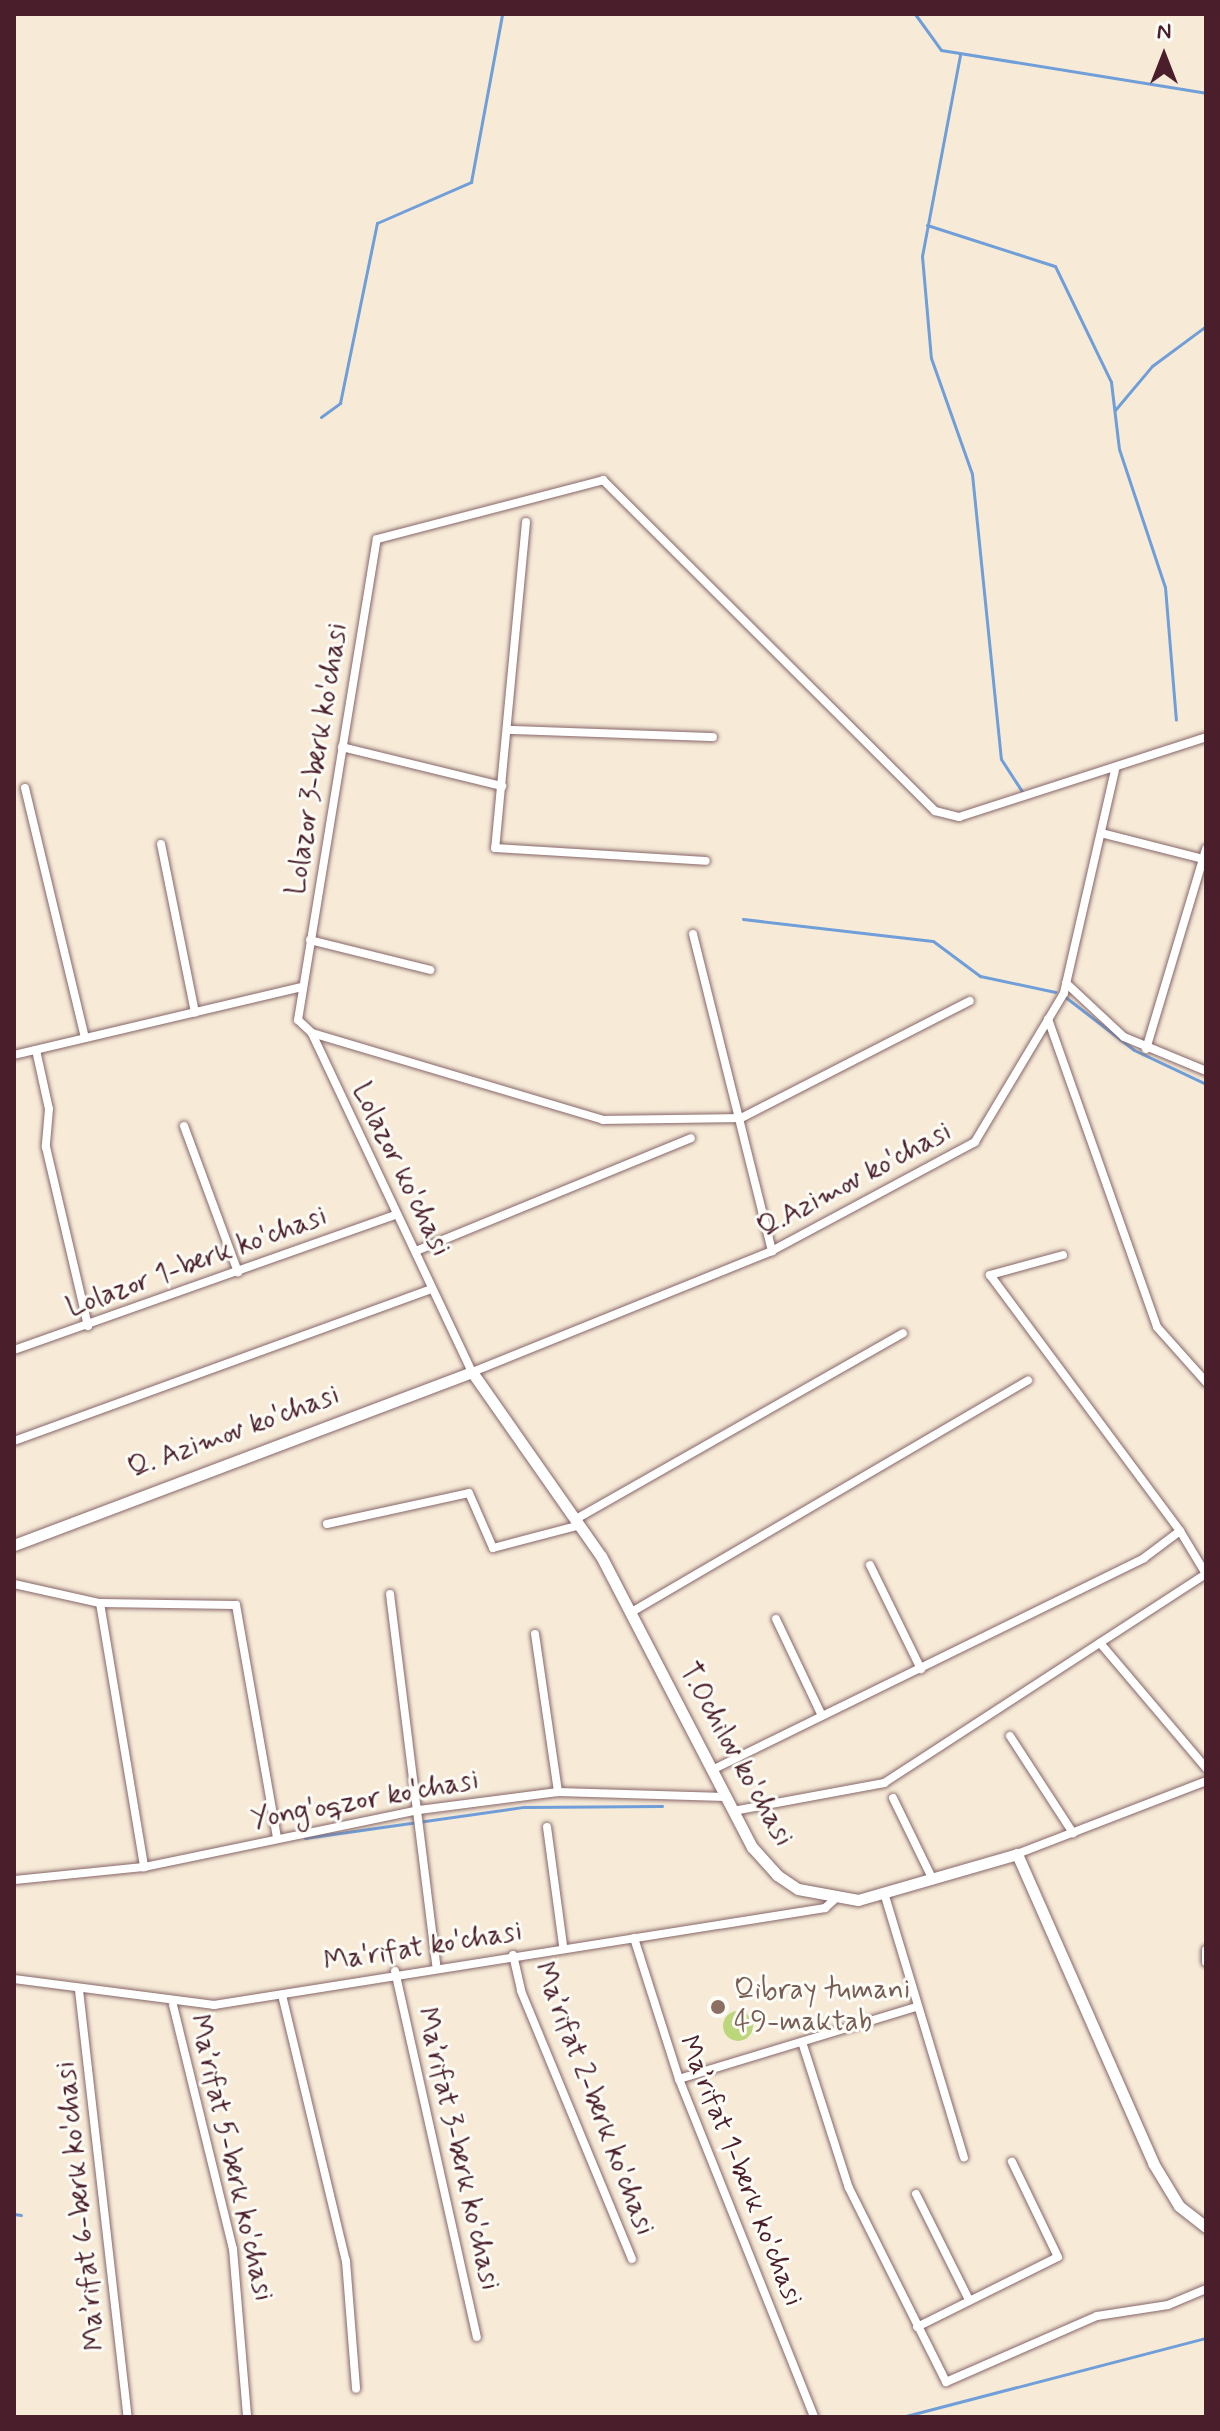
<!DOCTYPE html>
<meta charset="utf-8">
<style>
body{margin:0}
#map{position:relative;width:1220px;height:2431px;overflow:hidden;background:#f7ebd8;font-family:Mynerve,sans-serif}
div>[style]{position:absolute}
.green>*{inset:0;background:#bcd67b}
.round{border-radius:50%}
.stream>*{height:3px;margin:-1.5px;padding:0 1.5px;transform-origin:1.5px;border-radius:1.5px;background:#6f9ed8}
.roads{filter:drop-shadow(0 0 2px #876668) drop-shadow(0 0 2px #876668)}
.street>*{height:8px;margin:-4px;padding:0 4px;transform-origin:4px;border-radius:4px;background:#fff}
.secondary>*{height:11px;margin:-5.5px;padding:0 5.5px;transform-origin:5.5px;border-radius:5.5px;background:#fff}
.dots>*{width:22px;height:22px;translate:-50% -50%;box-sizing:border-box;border:4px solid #fdfcf7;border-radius:50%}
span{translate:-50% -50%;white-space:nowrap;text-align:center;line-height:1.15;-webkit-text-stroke:6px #fdfcf7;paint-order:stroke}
.street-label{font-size:28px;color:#4a1f2b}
.education-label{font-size:28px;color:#785e54}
.left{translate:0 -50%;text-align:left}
.frame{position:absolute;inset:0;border:16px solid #4a1f2b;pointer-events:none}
.north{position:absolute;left:1124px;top:16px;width:80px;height:80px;-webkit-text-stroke:6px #fdfcf7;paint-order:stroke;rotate:0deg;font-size:22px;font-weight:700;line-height:32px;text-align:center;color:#4a1f2b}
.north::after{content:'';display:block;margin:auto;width:28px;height:36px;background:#4a1f2b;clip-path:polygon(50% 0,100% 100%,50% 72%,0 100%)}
</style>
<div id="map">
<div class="green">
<i class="round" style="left:723px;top:2011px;width:30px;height:30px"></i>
</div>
<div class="stream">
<i style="left:915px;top:14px;width:44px;rotate:54.2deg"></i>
<i style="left:941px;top:50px;width:268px;rotate:9.2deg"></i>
<i style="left:960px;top:55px;width:205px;rotate:100.7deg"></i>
<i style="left:922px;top:256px;width:102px;rotate:85deg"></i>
<i style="left:931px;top:358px;width:123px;rotate:70.5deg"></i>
<i style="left:972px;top:474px;width:286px;rotate:84.2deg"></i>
<i style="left:1001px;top:759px;width:38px;rotate:57deg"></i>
<i style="left:927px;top:225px;width:134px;rotate:17.8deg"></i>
<i style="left:1055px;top:266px;width:129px;rotate:64.2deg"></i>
<i style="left:1111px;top:382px;width:67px;rotate:83.2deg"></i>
<i style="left:1119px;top:449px;width:145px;rotate:71.6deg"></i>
<i style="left:1165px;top:587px;width:133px;rotate:85.3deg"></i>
<i style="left:1115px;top:410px;width:57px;rotate:-49.9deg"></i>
<i style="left:1152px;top:366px;width:67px;rotate:-36.5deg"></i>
<i style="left:321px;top:417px;width:24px;rotate:-36deg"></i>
<i style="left:340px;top:403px;width:184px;rotate:-78.4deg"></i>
<i style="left:377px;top:223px;width:103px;rotate:-23.6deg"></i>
<i style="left:471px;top:182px;width:171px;rotate:-79.5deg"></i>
<i style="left:743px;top:919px;width:191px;rotate:6.6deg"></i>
<i style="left:933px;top:941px;width:59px;rotate:36.7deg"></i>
<i style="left:980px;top:976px;width:77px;rotate:12deg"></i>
<i style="left:1064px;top:996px;width:88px;rotate:37.6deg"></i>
<i style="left:1134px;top:1050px;width:80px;rotate:25.3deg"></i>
<i style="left:305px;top:1838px;width:221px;rotate:-8.1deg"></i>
<i style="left:524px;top:1807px;width:138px;rotate:-0.4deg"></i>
<i style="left:14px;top:2214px;width:7px;rotate:8deg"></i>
<i style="left:902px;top:2417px;width:314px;rotate:-14.6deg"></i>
</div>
<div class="roads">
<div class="street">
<i style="left:526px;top:522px;width:327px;rotate:95.4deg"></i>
<i style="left:495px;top:848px;width:211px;rotate:3.5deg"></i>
<i style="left:510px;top:730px;width:203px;rotate:2deg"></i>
<i style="left:342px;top:747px;width:165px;rotate:13.7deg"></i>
<i style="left:1115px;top:770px;width:229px;rotate:102.9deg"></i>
<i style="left:1064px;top:993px;width:174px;rotate:120.9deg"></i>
<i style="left:975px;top:1142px;width:230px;rotate:151.8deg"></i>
<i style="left:772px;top:1251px;width:323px;rotate:158deg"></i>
<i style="left:472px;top:1372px;width:375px;rotate:-115.3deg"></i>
<i style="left:312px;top:1033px;width:19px;rotate:-137deg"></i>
<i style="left:298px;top:1020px;width:487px;rotate:-80.7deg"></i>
<i style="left:377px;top:539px;width:234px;rotate:-14.6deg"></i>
<i style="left:603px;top:480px;width:469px;rotate:44.9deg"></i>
<i style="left:935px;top:811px;width:25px;rotate:14deg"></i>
<i style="left:959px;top:817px;width:260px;rotate:-17.9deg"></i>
<i style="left:25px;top:788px;width:257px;rotate:76.5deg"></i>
<i style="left:1101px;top:833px;width:105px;rotate:14.3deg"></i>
<i style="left:161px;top:844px;width:172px;rotate:78.6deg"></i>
<i style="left:693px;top:934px;width:327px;rotate:76deg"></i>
<i style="left:310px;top:940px;width:124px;rotate:14deg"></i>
<i style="left:1066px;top:983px;width:79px;rotate:43deg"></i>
<i style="left:1124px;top:1037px;width:89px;rotate:22.5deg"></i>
<i style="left:1048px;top:1019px;width:327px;rotate:70.5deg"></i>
<i style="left:1157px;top:1327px;width:74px;rotate:48.3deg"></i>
<i style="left:312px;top:1033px;width:304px;rotate:16.6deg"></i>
<i style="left:603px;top:1120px;width:138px;rotate:-0.8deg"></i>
<i style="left:741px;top:1118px;width:257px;rotate:-27.1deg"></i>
<i style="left:1146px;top:1049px;width:209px;rotate:-73.3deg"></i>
<i style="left:36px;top:1050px;width:60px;rotate:77.6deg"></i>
<i style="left:49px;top:1109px;width:38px;rotate:95deg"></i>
<i style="left:46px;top:1147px;width:184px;rotate:76.8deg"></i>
<i style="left:14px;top:1055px;width:296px;rotate:-13.3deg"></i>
<i style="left:184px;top:1126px;width:156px;rotate:69.7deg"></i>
<i style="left:416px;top:1251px;width:297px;rotate:-22.3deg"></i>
<i style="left:1063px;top:1255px;width:76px;rotate:164.7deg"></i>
<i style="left:990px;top:1275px;width:319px;rotate:53.4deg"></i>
<i style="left:14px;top:1350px;width:402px;rotate:-19.5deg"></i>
<i style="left:14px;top:1441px;width:445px;rotate:-20deg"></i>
<i style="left:576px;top:1519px;width:376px;rotate:-29.6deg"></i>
<i style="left:327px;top:1524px;width:145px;rotate:-12.3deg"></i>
<i style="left:469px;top:1493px;width:60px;rotate:66.4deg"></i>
<i style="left:493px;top:1548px;width:90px;rotate:-14.8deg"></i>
<i style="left:870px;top:1565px;width:116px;rotate:63.9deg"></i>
<i style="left:14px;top:1584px;width:88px;rotate:12.5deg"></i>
<i style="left:100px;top:1603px;width:136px;rotate:0.8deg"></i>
<i style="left:236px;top:1605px;width:236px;rotate:80deg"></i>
<i style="left:390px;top:1594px;width:373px;rotate:82.9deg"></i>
<i style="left:100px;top:1603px;width:268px;rotate:80.5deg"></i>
<i style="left:630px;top:1613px;width:461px;rotate:-30.3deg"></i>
<i style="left:776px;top:1619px;width:107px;rotate:64.6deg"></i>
<i style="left:535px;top:1634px;width:160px;rotate:81.7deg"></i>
<i style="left:1100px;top:1643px;width:164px;rotate:49.7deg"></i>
<i style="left:1010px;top:1736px;width:116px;rotate:57deg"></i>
<i style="left:712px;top:1770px;width:481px;rotate:-26.1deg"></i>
<i style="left:1144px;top:1558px;width:45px;rotate:-36.9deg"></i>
<i style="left:1180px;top:1531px;width:50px;rotate:58.8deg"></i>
<i style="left:893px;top:1798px;width:91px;rotate:64deg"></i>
<i style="left:733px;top:1811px;width:154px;rotate:-10.5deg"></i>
<i style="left:884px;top:1783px;width:384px;rotate:-33deg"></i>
<i style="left:547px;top:1827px;width:120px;rotate:82.3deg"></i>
<i style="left:1017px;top:1854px;width:203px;rotate:-21.1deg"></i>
<i style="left:14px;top:1880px;width:131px;rotate:-5.7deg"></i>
<i style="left:144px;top:1867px;width:281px;rotate:-11.7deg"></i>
<i style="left:419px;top:1810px;width:140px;rotate:-7.4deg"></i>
<i style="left:558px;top:1792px;width:167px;rotate:1.7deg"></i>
<i style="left:885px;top:1896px;width:273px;rotate:73.2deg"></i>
<i style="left:634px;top:1938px;width:148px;rotate:72.3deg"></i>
<i style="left:679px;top:2079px;width:364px;rotate:68.2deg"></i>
<i style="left:1206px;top:1950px;width:12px;rotate:90deg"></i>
<i style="left:513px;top:1955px;width:37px;rotate:77deg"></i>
<i style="left:521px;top:1991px;width:290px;rotate:67.5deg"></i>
<i style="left:395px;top:1971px;width:375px;rotate:77.4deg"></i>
<i style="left:14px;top:1979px;width:202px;rotate:7.4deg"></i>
<i style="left:214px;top:2005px;width:619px;rotate:-9.02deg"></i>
<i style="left:825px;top:1908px;width:13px;rotate:-42deg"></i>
<i style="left:79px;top:1990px;width:430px;rotate:83.5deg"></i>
<i style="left:282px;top:1995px;width:274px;rotate:76.5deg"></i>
<i style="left:346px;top:2261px;width:128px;rotate:85.5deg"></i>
<i style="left:173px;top:2005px;width:251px;rotate:76.2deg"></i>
<i style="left:233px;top:2249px;width:169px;rotate:85.2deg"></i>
<i style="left:802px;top:2042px;width:153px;rotate:72.2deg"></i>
<i style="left:849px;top:2188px;width:217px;rotate:63.4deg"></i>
<i style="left:946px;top:2382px;width:165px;rotate:-23.6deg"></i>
<i style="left:1097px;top:2316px;width:72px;rotate:-8.8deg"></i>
<i style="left:1168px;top:2305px;width:41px;rotate:-22.8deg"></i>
<i style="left:679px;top:2079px;width:248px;rotate:-16.9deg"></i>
<i style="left:916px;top:2194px;width:119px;rotate:63.4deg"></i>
<i style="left:917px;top:2327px;width:157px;rotate:-26.4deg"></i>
<i style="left:1058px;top:2257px;width:106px;rotate:-115.8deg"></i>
</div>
<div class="secondary">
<i style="left:14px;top:1545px;width:490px;rotate:-20.7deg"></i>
<i style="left:472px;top:1372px;width:225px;rotate:55deg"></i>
<i style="left:601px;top:1556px;width:328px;rotate:62.6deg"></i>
<i style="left:752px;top:1847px;width:38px;rotate:48deg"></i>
<i style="left:777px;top:1875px;width:25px;rotate:34deg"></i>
<i style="left:798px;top:1889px;width:61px;rotate:10.4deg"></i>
<i style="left:858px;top:1900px;width:166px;rotate:-16.1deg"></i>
<i style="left:1017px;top:1854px;width:338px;rotate:66.2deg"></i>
<i style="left:1153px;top:2163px;width:50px;rotate:58.8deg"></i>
<i style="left:1179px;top:2206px;width:34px;rotate:38deg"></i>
</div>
</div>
<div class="dots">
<i style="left:718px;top:2007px;background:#8d6e63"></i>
</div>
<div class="street-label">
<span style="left:318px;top:759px;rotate:-81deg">Lolazor 3-berk ko'chasi</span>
<span style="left:400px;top:1170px;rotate:64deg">Lolazor ko'chasi</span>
<span style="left:855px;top:1181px;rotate:-28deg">Q.Azimov ko'chasi</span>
<span style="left:197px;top:1263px;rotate:-20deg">Lolazor 1-berk ko'chasi</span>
<span style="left:234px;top:1433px;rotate:-20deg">Q. Azimov ko'chasi</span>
<span style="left:735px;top:1755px;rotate:61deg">T.Ochilov ko'chasi</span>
<span style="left:365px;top:1801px;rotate:-10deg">Yong'oqzor ko'chasi</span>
<span style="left:423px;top:1948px;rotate:-9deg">Ma'rifat ko'chasi</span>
<span style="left:593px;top:2099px;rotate:69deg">Ma’rifat 2-berk ko'chasi</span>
<span style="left:457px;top:2149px;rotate:77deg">Ma’rifat 3-berk ko'chasi</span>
<span style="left:230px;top:2158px;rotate:77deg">Ma’rifat 5-berk ko'chasi</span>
<span style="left:740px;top:2171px;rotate:68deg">Ma’rifat 1-berk ko'chasi</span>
<span style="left:82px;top:2206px;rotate:-96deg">Ma’rifat 6-berk ko'chasi</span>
</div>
<div class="education-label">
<span class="left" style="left:734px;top:2007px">Qibray tumani<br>49-maktab</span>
</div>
<div class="frame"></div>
<div class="north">N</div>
</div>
